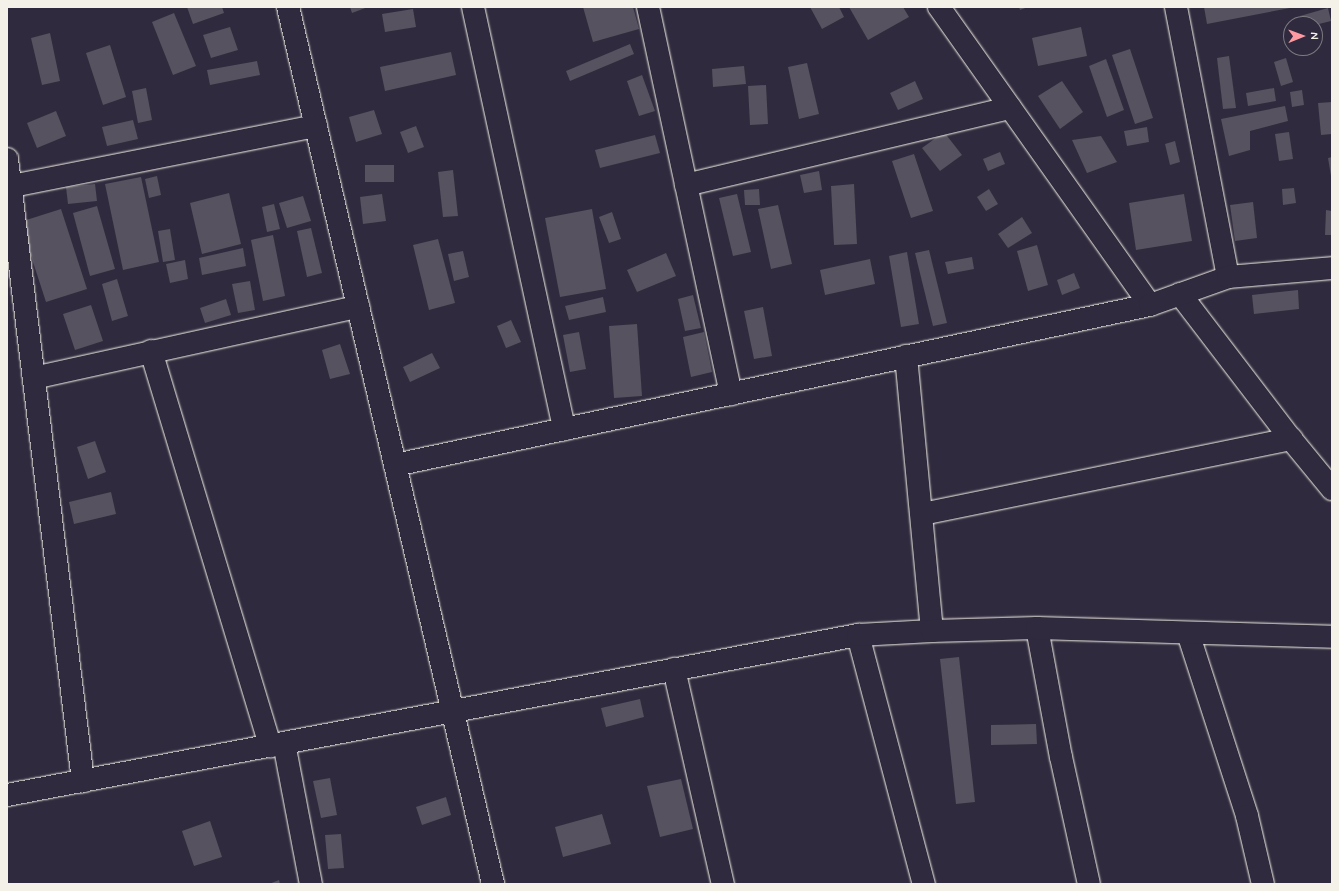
<!DOCTYPE html>
<style>
body{margin:0}
#map{position:relative;width:1339px;height:891px;overflow:hidden;background:#2f2a3d;font-family:Mynerve,sans-serif}
div>[style]{position:absolute}
.building>*{inset:0;background:#56525f}
.roads{filter:drop-shadow(0 0 1px #f4f1e8) drop-shadow(0 0 1px #f4f1e8)}
.minor>*{height:22px;margin:-11px;padding:0 11px;transform-origin:11px;border-radius:11px;background:#2f2a3d}
span{translate:-50% -50%;white-space:nowrap;text-align:center;line-height:1.15;-webkit-text-stroke:4px #2f2a3d;paint-order:stroke}
.frame{position:absolute;inset:0;border:8px solid #f4f1e8;pointer-events:none}
.north{position:absolute;left:1283px;top:16px;width:40px;height:40px;box-sizing:border-box;background:#2f2a3d;border:1px solid #7e7a81;border-radius:50%;rotate:89deg;font-size:11px;font-weight:700;line-height:16px;text-align:center;color:#f4f1e8}
.north::after{content:'';display:block;margin:auto;width:14px;height:18px;background:#ff9aa2;clip-path:polygon(50% 0,100% 100%,50% 72%,0 100%)}
</style>
<div id="map">
<div class="building">
<i style="clip-path:polygon(187px 7px,222px 7px,224px 13px,193px 24px)"></i>
<i style="clip-path:polygon(350px 7px,368px 7px,352px 13px)"></i>
<i style="clip-path:polygon(583px 7px,633px 7px,639px 29px,593px 42px)"></i>
<i style="clip-path:polygon(810px 7px,839px 7px,844px 17px,822px 29px)"></i>
<i style="clip-path:polygon(849px 7px,903px 7px,909px 17px,868px 40px)"></i>
<i style="clip-path:polygon(1019px 7px,1028px 7px,1020px 10px)"></i>
<i style="clip-path:polygon(1204px 7px,1290px 7px,1290px 8px,1207px 24px)"></i>
<i style="clip-path:polygon(1328px 8px,1331px 21px,1315px 25px,1315px 24px,1303px 24px,1300px 16px)"></i>
<i style="clip-path:polygon(413px 9px,416px 27px,385px 32px,382px 14px)"></i>
<i style="clip-path:polygon(174px 13px,196px 66px,173px 75px,152px 22px)"></i>
<i style="clip-path:polygon(230px 27px,238px 50px,211px 58px,203px 35px)"></i>
<i style="clip-path:polygon(1081px 27px,1087px 56px,1038px 66px,1032px 38px)"></i>
<i style="clip-path:polygon(50px 33px,60px 81px,42px 85px,31px 38px)"></i>
<i style="clip-path:polygon(630px 44px,634px 54px,570px 81px,566px 71px)"></i>
<i style="clip-path:polygon(110px 45px,126px 97px,103px 105px,86px 53px)"></i>
<i style="clip-path:polygon(1130px 49px,1153px 118px,1135px 124px,1112px 55px)"></i>
<i style="clip-path:polygon(451px 52px,456px 75px,385px 91px,380px 67px)"></i>
<i style="clip-path:polygon(1229px 56px,1236px 108px,1223px 109px,1217px 58px)"></i>
<i style="clip-path:polygon(1286px 58px,1293px 82px,1281px 86px,1274px 62px)"></i>
<i style="clip-path:polygon(1106px 59px,1124px 110px,1107px 117px,1089px 66px)"></i>
<i style="clip-path:polygon(257px 61px,260px 75px,210px 85px,207px 70px)"></i>
<i style="clip-path:polygon(807px 63px,819px 114px,799px 119px,788px 67px)"></i>
<i style="clip-path:polygon(744px 66px,746px 84px,713px 87px,712px 69px)"></i>
<i style="clip-path:polygon(642px 75px,655px 111px,639px 116px,627px 81px)"></i>
<i style="clip-path:polygon(915px 81px,923px 99px,898px 110px,890px 93px)"></i>
<i style="clip-path:polygon(1062px 81px,1083px 112px,1060px 129px,1038px 96px)"></i>
<i style="clip-path:polygon(766px 85px,768px 124px,750px 125px,748px 86px)"></i>
<i style="clip-path:polygon(146px 88px,152px 120px,138px 123px,132px 91px)"></i>
<i style="clip-path:polygon(1274px 88px,1276px 101px,1248px 106px,1246px 93px)"></i>
<i style="clip-path:polygon(1302px 90px,1304px 105px,1292px 107px,1290px 92px)"></i>
<i style="clip-path:polygon(1332px 102px,1332px 134px,1321px 135px,1318px 103px)"></i>
<i style="clip-path:polygon(1285px 106px,1288px 121px,1250px 131px,1250px 150px,1229px 156px,1221px 119px)"></i>
<i style="clip-path:polygon(374px 110px,382px 134px,356px 142px,349px 117px)"></i>
<i style="clip-path:polygon(56px 111px,66px 136px,37px 148px,27px 123px)"></i>
<i style="clip-path:polygon(133px 120px,138px 139px,107px 146px,102px 127px)"></i>
<i style="clip-path:polygon(416px 126px,424px 147px,408px 153px,400px 132px)"></i>
<i style="clip-path:polygon(1147px 127px,1149px 142px,1127px 146px,1124px 131px)"></i>
<i style="clip-path:polygon(944px 132px,962px 155px,940px 171px,922px 148px)"></i>
<i style="clip-path:polygon(1289px 132px,1293px 159px,1279px 161px,1275px 134px)"></i>
<i style="clip-path:polygon(655px 135px,660px 153px,600px 168px,595px 150px)"></i>
<i style="clip-path:polygon(1101px 136px,1117px 162px,1087px 173px,1072px 140px)"></i>
<i style="clip-path:polygon(1175px 141px,1180px 162px,1170px 165px,1165px 144px)"></i>
<i style="clip-path:polygon(1000px 152px,1005px 164px,988px 171px,983px 159px)"></i>
<i style="clip-path:polygon(914px 154px,933px 211px,911px 218px,892px 161px)"></i>
<i style="clip-path:polygon(1332px 157px,1332px 176px,1331px 176px,1328px 158px)"></i>
<i style="clip-path:polygon(365px 165px,394px 165px,394px 182px,365px 182px)"></i>
<i style="clip-path:polygon(453px 170px,458px 216px,443px 217px,438px 172px)"></i>
<i style="clip-path:polygon(819px 171px,822px 190px,804px 193px,800px 175px)"></i>
<i style="clip-path:polygon(157px 176px,161px 195px,149px 198px,145px 179px)"></i>
<i style="clip-path:polygon(141px 177px,159px 262px,123px 270px,105px 184px)"></i>
<i style="clip-path:polygon(95px 184px,97px 201px,68px 204px,66px 187px)"></i>
<i style="clip-path:polygon(854px 184px,857px 244px,834px 245px,831px 186px)"></i>
<i style="clip-path:polygon(1294px 188px,1296px 203px,1283px 205px,1282px 189px)"></i>
<i style="clip-path:polygon(759px 189px,760px 205px,745px 205px,744px 190px)"></i>
<i style="clip-path:polygon(989px 189px,998px 204px,986px 211px,977px 197px)"></i>
<i style="clip-path:polygon(229px 193px,241px 244px,202px 254px,190px 203px)"></i>
<i style="clip-path:polygon(382px 194px,386px 221px,363px 224px,360px 197px)"></i>
<i style="clip-path:polygon(737px 194px,751px 252px,733px 256px,719px 198px)"></i>
<i style="clip-path:polygon(1184px 194px,1192px 241px,1136px 250px,1129px 203px)"></i>
<i style="clip-path:polygon(303px 196px,311px 221px,287px 228px,279px 203px)"></i>
<i style="clip-path:polygon(1253px 202px,1257px 238px,1235px 241px,1230px 205px)"></i>
<i style="clip-path:polygon(274px 204px,280px 229px,267px 232px,262px 207px)"></i>
<i style="clip-path:polygon(778px 205px,792px 264px,771px 269px,758px 209px)"></i>
<i style="clip-path:polygon(97px 206px,115px 269px,90px 276px,73px 213px)"></i>
<i style="clip-path:polygon(61px 209px,87px 289px,46px 302px,20px 222px)"></i>
<i style="clip-path:polygon(592px 209px,606px 289px,560px 297px,545px 218px)"></i>
<i style="clip-path:polygon(1326px 210px,1332px 211px,1332px 235px,1325px 235px)"></i>
<i style="clip-path:polygon(612px 212px,621px 239px,609px 243px,599px 217px)"></i>
<i style="clip-path:polygon(1022px 217px,1032px 233px,1008px 248px,998px 234px)"></i>
<i style="clip-path:polygon(311px 228px,322px 273px,307px 277px,297px 231px)"></i>
<i style="clip-path:polygon(170px 229px,175px 260px,163px 262px,158px 231px)"></i>
<i style="clip-path:polygon(273px 235px,285px 296px,263px 301px,251px 240px)"></i>
<i style="clip-path:polygon(438px 239px,455px 303px,429px 310px,413px 245px)"></i>
<i style="clip-path:polygon(1037px 245px,1048px 285px,1028px 291px,1017px 251px)"></i>
<i style="clip-path:polygon(243px 248px,246px 266px,202px 275px,199px 258px)"></i>
<i style="clip-path:polygon(929px 250px,947px 323px,933px 326px,915px 253px)"></i>
<i style="clip-path:polygon(463px 251px,469px 277px,454px 281px,448px 254px)"></i>
<i style="clip-path:polygon(907px 252px,919px 324px,901px 327px,889px 256px)"></i>
<i style="clip-path:polygon(666px 253px,676px 276px,637px 292px,627px 270px)"></i>
<i style="clip-path:polygon(972px 257px,974px 269px,948px 274px,945px 262px)"></i>
<i style="clip-path:polygon(870px 259px,875px 284px,825px 295px,820px 270px)"></i>
<i style="clip-path:polygon(185px 260px,188px 279px,170px 283px,166px 264px)"></i>
<i style="clip-path:polygon(1074px 273px,1080px 288px,1062px 295px,1057px 280px)"></i>
<i style="clip-path:polygon(117px 279px,128px 316px,112px 321px,102px 284px)"></i>
<i style="clip-path:polygon(250px 281px,255px 310px,238px 313px,232px 284px)"></i>
<i style="clip-path:polygon(1298px 290px,1299px 309px,1254px 314px,1252px 295px)"></i>
<i style="clip-path:polygon(693px 295px,701px 328px,685px 331px,678px 299px)"></i>
<i style="clip-path:polygon(603px 297px,606px 312px,569px 320px,565px 306px)"></i>
<i style="clip-path:polygon(226px 299px,231px 315px,205px 323px,200px 308px)"></i>
<i style="clip-path:polygon(91px 305px,103px 341px,75px 350px,63px 314px)"></i>
<i style="clip-path:polygon(763px 307px,772px 356px,754px 359px,744px 311px)"></i>
<i style="clip-path:polygon(511px 320px,521px 342px,506px 348px,497px 326px)"></i>
<i style="clip-path:polygon(637px 324px,642px 396px,614px 398px,609px 326px)"></i>
<i style="clip-path:polygon(579px 332px,586px 369px,570px 372px,563px 335px)"></i>
<i style="clip-path:polygon(704px 332px,712px 372px,691px 377px,683px 337px)"></i>
<i style="clip-path:polygon(340px 344px,350px 374px,330px 379px,322px 350px)"></i>
<i style="clip-path:polygon(432px 353px,440px 368px,410px 382px,403px 367px)"></i>
<i style="clip-path:polygon(95px 441px,106px 472px,88px 479px,77px 447px)"></i>
<i style="clip-path:polygon(111px 492px,116px 514px,74px 524px,69px 502px)"></i>
<i style="clip-path:polygon(959px 657px,975px 802px,956px 804px,940px 659px)"></i>
<i style="clip-path:polygon(640px 699px,644px 717px,606px 727px,601px 708px)"></i>
<i style="clip-path:polygon(1036px 724px,1037px 744px,991px 745px,991px 725px)"></i>
<i style="clip-path:polygon(330px 778px,337px 815px,321px 818px,313px 781px)"></i>
<i style="clip-path:polygon(681px 779px,693px 829px,660px 837px,647px 786px)"></i>
<i style="clip-path:polygon(446px 797px,451px 815px,422px 825px,416px 807px)"></i>
<i style="clip-path:polygon(602px 814px,611px 844px,563px 857px,555px 827px)"></i>
<i style="clip-path:polygon(210px 821px,222px 857px,194px 866px,182px 831px)"></i>
<i style="clip-path:polygon(341px 834px,344px 868px,328px 869px,325px 835px)"></i>
<i style="clip-path:polygon(279px 880px,280px 884px,269px 884px)"></i>
</div>
<div class="roads">
<div class="minor">
<i style="left:288px;top:7px;width:901px;rotate:76.84deg"></i>
<i style="left:473px;top:7px;width:432px;rotate:77.8deg"></i>
<i style="left:648px;top:7px;width:396px;rotate:77.9deg"></i>
<i style="left:939px;top:7px;width:365px;rotate:54.7deg"></i>
<i style="left:1176px;top:7px;width:275px;rotate:79.1deg"></i>
<i style="left:7px;top:159px;width:627px;rotate:83.03deg"></i>
<i style="left:686px;top:185px;width:333px;rotate:-13.4deg"></i>
<i style="left:7px;top:187px;width:315px;rotate:-11.2deg"></i>
<i style="left:1180px;top:294px;width:183px;rotate:52.6deg"></i>
<i style="left:1291px;top:439px;width:65px;rotate:50.6deg"></i>
<i style="left:151px;top:351px;width:413px;rotate:73.2deg"></i>
<i style="left:906px;top:356px;width:276px;rotate:84.6deg"></i>
<i style="left:34px;top:378px;width:332px;rotate:-12.4deg"></i>
<i style="left:395px;top:465px;width:772px;rotate:-11.97deg"></i>
<i style="left:1150px;top:305px;width:83px;rotate:-19.7deg"></i>
<i style="left:1228px;top:277px;width:104px;rotate:-4.9deg"></i>
<i style="left:922px;top:514px;width:377px;rotate:-11.5deg"></i>
<i style="left:1037px;top:628px;width:131px;rotate:79.5deg"></i>
<i style="left:1061px;top:757px;width:130px;rotate:77.6deg"></i>
<i style="left:1188px;top:633px;width:192px;rotate:72.1deg"></i>
<i style="left:1247px;top:816px;width:70px;rotate:76.8deg"></i>
<i style="left:858px;top:635px;width:258px;rotate:75.2deg"></i>
<i style="left:674px;top:669px;width:221px;rotate:77.2deg"></i>
<i style="left:284px;top:743px;width:144px;rotate:79.2deg"></i>
<i style="left:7px;top:795px;width:866px;rotate:-10.65deg"></i>
<i style="left:858px;top:635px;width:74px;rotate:-3.1deg"></i>
<i style="left:932px;top:631px;width:105px;rotate:-1.6deg"></i>
<i style="left:1037px;top:628px;width:295px;rotate:1.7deg"></i>
</div>
</div>
<div class="frame"></div>
<div class="north">N</div>
</div>
